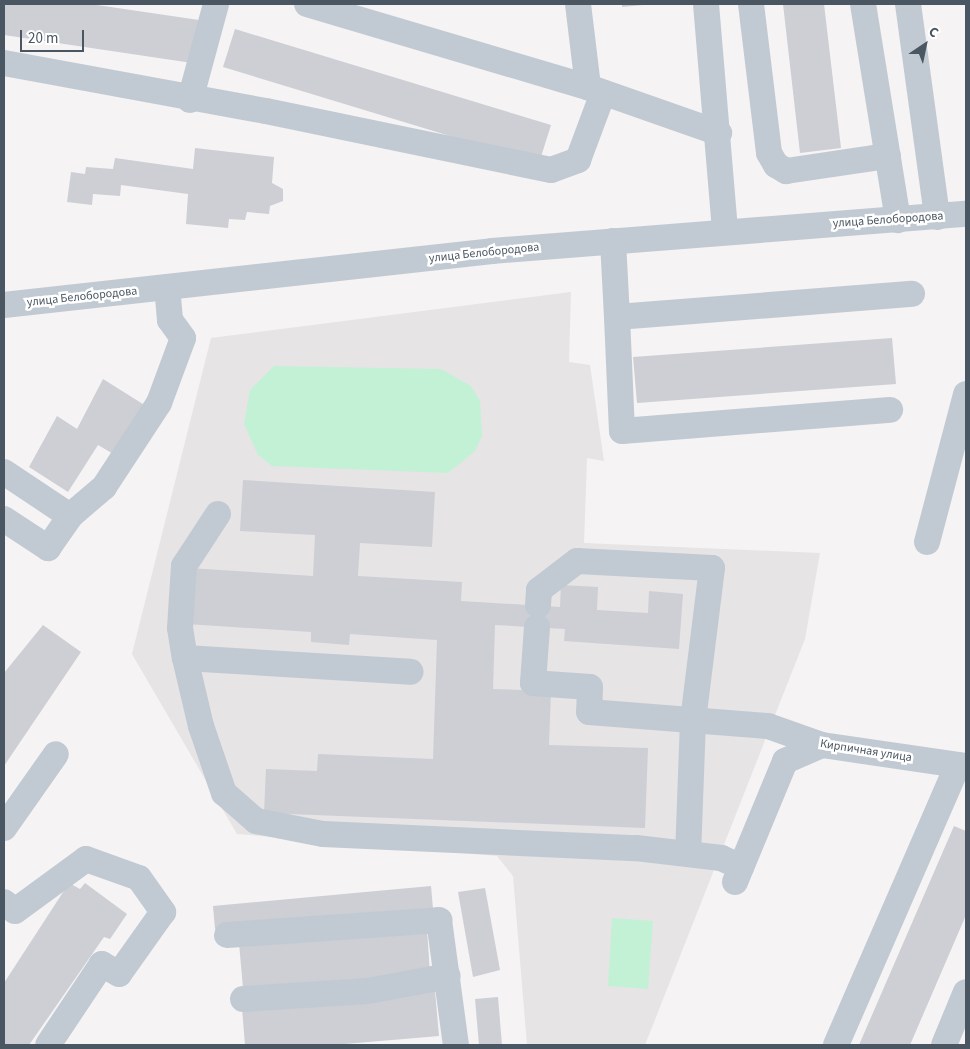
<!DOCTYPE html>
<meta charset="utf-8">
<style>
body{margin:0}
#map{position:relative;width:970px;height:1049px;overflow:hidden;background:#f5f3f3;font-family:"Source Sans 3",sans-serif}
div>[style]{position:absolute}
.education>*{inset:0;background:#e6e4e5}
.green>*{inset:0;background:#c3f1d5}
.building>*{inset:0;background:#cdcfd5}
.minor>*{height:26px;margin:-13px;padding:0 13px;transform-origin:13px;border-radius:13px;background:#c1cad2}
span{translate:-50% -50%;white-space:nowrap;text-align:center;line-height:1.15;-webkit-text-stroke:5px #fff;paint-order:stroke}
.street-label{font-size:12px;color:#4a5661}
.frame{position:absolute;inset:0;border:5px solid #4a5661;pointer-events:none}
.north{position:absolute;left:900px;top:20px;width:50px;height:50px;-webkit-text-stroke:4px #fff;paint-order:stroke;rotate:34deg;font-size:14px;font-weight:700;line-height:20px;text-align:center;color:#4a5661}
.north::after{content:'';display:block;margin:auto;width:18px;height:22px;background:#4a5661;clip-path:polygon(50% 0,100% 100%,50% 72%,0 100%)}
.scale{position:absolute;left:20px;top:30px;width:64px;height:22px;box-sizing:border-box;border:2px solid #4a5661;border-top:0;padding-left:6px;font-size:15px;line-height:18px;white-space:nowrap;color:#4a5661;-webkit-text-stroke:4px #fff;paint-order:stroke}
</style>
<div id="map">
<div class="education">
<i style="clip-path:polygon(571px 292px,569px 362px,590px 365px,604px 461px,587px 458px,584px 543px,820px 553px,805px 639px,645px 1045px,527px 1045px,513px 876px,497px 856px,237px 834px,132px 654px,211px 338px)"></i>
</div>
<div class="green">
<i style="clip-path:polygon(274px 366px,441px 369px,471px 386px,480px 401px,482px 436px,475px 451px,448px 473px,272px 466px,258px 455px,244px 424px,250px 390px)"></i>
<i style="clip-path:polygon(612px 918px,653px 921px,648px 989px,608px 986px)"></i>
</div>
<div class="building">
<i style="clip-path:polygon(4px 4px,90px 4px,199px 20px,192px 63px,4px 35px)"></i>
<i style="clip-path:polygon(622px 4px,643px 4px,643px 5px,622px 7px)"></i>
<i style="clip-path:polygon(783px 4px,824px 4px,841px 148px,800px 153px)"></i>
<i style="clip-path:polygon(235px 29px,551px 125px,539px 163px,223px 67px)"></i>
<i style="clip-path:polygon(195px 148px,274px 157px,272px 183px,283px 189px,283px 201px,270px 206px,269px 214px,247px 212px,245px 220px,229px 219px,228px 228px,186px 224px,188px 194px,121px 185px,120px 196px,93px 194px,92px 205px,67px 202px,71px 172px,85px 174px,86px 167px,113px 169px,115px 158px,193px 169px)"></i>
<i style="clip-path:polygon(892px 338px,896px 384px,637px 403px,633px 357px)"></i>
<i style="clip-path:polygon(103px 379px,146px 406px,115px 455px,98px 445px,68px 492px,29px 467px,57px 416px,77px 429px)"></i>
<i style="clip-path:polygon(243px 480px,435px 492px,432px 547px,360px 543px,358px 576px,462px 582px,461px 601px,560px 607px,561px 585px,598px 587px,597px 610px,648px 613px,649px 591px,683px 594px,679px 649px,564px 641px,565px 629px,495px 625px,493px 689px,551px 691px,549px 745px,648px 748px,645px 828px,264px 813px,266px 769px,317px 771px,318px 754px,433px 759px,437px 640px,350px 634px,349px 645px,311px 642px,311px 632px,186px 624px,189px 568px,313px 576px,315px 535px,240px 531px)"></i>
<i style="clip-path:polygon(43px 625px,81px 652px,4px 766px,4px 673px)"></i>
<i style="clip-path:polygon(954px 826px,966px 831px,966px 915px,910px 1045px,859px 1045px)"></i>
<i style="clip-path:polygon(69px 883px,80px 889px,85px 883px,127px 914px,110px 939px,104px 937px,29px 1045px,4px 1045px,4px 983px)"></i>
<i style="clip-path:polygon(431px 886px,433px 909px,215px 929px,213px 906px)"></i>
<i style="clip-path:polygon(485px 888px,500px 970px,473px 977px,458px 892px)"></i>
<i style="clip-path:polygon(427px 929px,430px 974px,243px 988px,239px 943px)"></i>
<i style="clip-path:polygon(435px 991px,439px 1036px,333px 1045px,245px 1045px,242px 1008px)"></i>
<i style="clip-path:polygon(498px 997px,502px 1045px,479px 1045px,475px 999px)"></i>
</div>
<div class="minor">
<i style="left:307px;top:4px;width:293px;rotate:16.5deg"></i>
<i style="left:588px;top:87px;width:139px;rotate:19.3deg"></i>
<i style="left:578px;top:4px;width:84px;rotate:83.1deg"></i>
<i style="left:706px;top:4px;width:228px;rotate:85.2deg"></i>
<i style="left:751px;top:4px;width:150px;rotate:83.1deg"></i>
<i style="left:769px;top:153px;width:14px;rotate:60deg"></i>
<i style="left:776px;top:165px;width:12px;rotate:31deg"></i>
<i style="left:786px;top:171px;width:103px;rotate:-8.4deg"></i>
<i style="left:863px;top:4px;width:219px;rotate:80.8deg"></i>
<i style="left:908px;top:4px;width:215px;rotate:82.2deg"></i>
<i style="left:4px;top:63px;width:266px;rotate:10.4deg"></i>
<i style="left:266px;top:111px;width:291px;rotate:11.7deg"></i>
<i style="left:551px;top:170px;width:29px;rotate:-20deg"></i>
<i style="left:578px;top:160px;width:72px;rotate:-69.5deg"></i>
<i style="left:190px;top:100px;width:99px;rotate:-74.8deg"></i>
<i style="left:613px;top:241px;width:76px;rotate:87deg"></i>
<i style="left:617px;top:317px;width:296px;rotate:-4.5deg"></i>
<i style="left:4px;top:305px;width:491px;rotate:-6.3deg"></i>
<i style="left:492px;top:251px;width:475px;rotate:-4.5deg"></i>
<i style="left:617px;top:317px;width:114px;rotate:87.5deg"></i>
<i style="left:622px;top:431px;width:269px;rotate:-4.5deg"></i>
<i style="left:4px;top:472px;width:79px;rotate:33.7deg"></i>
<i style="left:70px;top:516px;width:45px;rotate:-40.5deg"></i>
<i style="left:104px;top:487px;width:100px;rotate:-56.8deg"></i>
<i style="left:159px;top:403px;width:69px;rotate:-69.7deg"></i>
<i style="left:183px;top:338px;width:22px;rotate:-126deg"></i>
<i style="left:170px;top:320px;width:33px;rotate:-95deg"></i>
<i style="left:218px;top:514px;width:62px;rotate:123.2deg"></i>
<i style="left:184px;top:566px;width:62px;rotate:93.7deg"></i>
<i style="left:180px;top:628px;width:30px;rotate:81deg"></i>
<i style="left:185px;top:658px;width:226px;rotate:3.5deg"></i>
<i style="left:4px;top:519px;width:53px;rotate:33.4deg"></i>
<i style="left:48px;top:548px;width:39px;rotate:-55deg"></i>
<i style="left:927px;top:542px;width:153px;rotate:-75.2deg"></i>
<i style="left:538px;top:605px;width:15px;rotate:-86deg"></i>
<i style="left:539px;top:590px;width:48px;rotate:-37.3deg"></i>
<i style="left:577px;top:561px;width:135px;rotate:3deg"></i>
<i style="left:712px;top:568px;width:153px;rotate:97.1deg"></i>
<i style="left:693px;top:720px;width:134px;rotate:92.1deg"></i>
<i style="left:537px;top:627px;width:56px;rotate:94.1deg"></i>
<i style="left:533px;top:683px;width:57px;rotate:4deg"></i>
<i style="left:590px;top:687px;width:25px;rotate:92deg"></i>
<i style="left:589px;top:712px;width:180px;rotate:4.5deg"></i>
<i style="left:768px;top:726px;width:57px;rotate:19.4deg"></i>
<i style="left:822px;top:745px;width:146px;rotate:8.3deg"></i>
<i style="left:185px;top:658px;width:70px;rotate:76.8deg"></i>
<i style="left:201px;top:726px;width:71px;rotate:71.1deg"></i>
<i style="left:224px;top:793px;width:43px;rotate:41.2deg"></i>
<i style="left:256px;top:821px;width:68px;rotate:11deg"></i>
<i style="left:323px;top:834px;width:313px;rotate:2.6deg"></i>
<i style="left:636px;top:848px;width:86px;rotate:6.7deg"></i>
<i style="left:721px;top:858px;width:22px;rotate:24deg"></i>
<i style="left:4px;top:828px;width:90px;rotate:-54.9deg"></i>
<i style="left:735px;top:882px;width:131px;rotate:-67.5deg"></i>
<i style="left:785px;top:761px;width:40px;rotate:-23.4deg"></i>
<i style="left:4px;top:902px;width:14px;rotate:39deg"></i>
<i style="left:15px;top:911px;width:88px;rotate:-36.2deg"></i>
<i style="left:86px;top:859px;width:56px;rotate:19.7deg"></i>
<i style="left:139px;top:878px;width:42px;rotate:54.8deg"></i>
<i style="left:163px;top:912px;width:76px;rotate:125.4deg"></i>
<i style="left:119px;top:974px;width:20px;rotate:-150deg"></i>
<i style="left:102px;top:964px;width:97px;rotate:123.7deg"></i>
<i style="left:227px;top:935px;width:213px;rotate:-4deg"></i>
<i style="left:439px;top:920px;width:126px;rotate:82.3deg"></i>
<i style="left:243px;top:999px;width:125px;rotate:-3.7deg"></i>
<i style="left:368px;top:991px;width:81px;rotate:-10.6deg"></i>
<i style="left:836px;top:1045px;width:305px;rotate:-66.5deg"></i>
<i style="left:944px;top:1045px;width:57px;rotate:-67.5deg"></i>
</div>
<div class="street-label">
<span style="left:888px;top:220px;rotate:-4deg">улица Белобородова</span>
<span style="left:484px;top:253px;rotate:-6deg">улица Белобородова</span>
<span style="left:82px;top:297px;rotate:-6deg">улица Белобородова</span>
<span style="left:866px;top:751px;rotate:9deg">Кирпичная улица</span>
</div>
<div class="frame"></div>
<div class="north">С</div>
<div class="scale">20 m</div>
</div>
